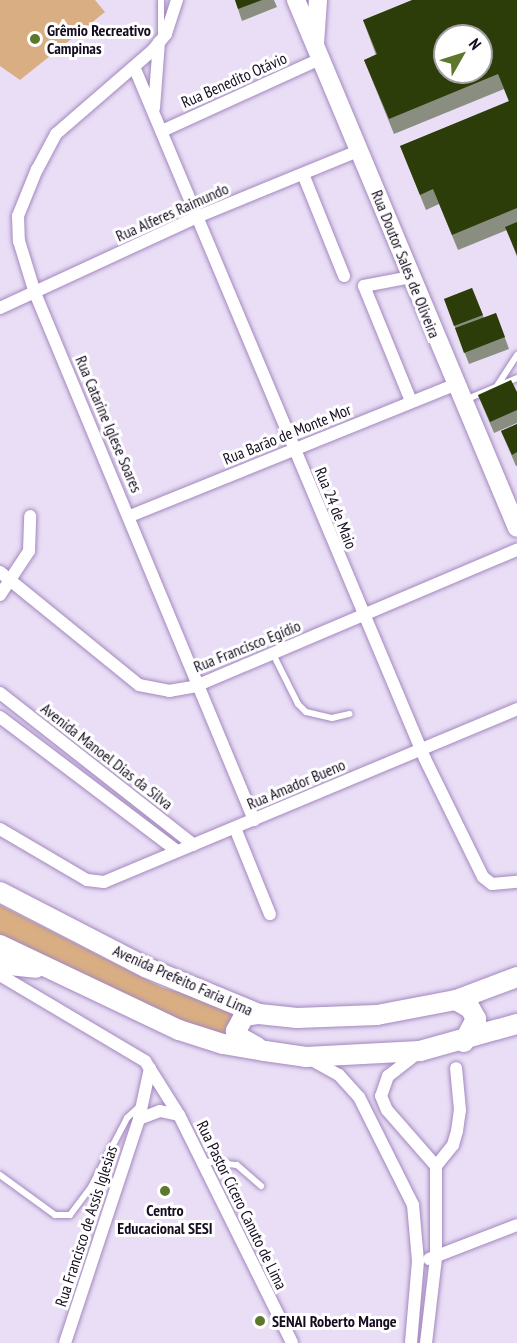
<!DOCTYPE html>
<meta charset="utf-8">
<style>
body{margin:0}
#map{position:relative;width:517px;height:1343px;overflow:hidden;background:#e9def6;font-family:"PT Sans Narrow",sans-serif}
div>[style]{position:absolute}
.green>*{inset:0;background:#d9ae83}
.roads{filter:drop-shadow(0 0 2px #a388bf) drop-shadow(0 0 2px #a388bf)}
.service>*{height:6px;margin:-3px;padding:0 3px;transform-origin:3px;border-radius:3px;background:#fff}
.minor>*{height:12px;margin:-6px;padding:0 6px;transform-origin:6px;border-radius:6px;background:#fff}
.secondary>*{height:18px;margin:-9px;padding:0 9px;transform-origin:9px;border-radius:9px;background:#fff}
.primary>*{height:20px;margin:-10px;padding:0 10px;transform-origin:10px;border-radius:10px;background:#fff}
.wall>*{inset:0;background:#8a8e80}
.building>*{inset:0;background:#2c3d0a}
.dots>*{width:16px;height:16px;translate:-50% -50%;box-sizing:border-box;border:3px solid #fff;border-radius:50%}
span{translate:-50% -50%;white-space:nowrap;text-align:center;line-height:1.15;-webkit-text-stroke:6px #fff;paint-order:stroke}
.poi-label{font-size:16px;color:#160c20;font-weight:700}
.left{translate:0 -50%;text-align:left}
.street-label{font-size:16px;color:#160c20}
.north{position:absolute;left:433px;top:24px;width:60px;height:60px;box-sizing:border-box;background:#fff;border:2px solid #a29ea6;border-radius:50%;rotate:51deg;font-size:16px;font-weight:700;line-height:24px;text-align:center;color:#160c20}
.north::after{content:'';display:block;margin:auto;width:21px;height:27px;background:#5d782c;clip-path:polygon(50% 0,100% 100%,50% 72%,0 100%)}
</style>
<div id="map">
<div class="green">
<i style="clip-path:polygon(0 0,95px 0,105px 12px,20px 80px,0 66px)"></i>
<i style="clip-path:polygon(0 905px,161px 987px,242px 1011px,228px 1042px,0 939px)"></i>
</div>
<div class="roads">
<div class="service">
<i style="left:161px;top:38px;width:38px;rotate:-90deg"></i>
<i style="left:497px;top:386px;width:37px;rotate:-57deg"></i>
<i style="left:465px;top:400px;width:56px;rotate:-22.9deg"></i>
<i style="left:273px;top:654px;width:56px;rotate:63.4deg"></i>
<i style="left:298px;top:704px;width:11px;rotate:45deg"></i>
<i style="left:306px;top:712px;width:27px;rotate:13deg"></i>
<i style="left:332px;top:718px;width:18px;rotate:-13deg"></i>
<i style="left:203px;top:1161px;width:34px;rotate:7deg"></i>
<i style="left:237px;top:1165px;width:32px;rotate:41deg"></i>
<i style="left:0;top:1175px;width:68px;rotate:36deg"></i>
<i style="left:55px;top:1215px;width:15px"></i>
<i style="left:70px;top:1215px;width:35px;rotate:-53deg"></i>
<i style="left:91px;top:1187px;width:78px;rotate:-62.4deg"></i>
<i style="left:127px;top:1118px;width:18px;rotate:-43deg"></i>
</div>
<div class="minor">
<i style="left:177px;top:0;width:36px;rotate:108deg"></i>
<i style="left:166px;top:34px;width:21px;rotate:129deg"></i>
<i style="left:153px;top:50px;width:128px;rotate:139.1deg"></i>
<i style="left:56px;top:134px;width:40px;rotate:118deg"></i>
<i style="left:37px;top:169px;width:51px;rotate:112deg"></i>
<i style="left:18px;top:216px;width:25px;rotate:88deg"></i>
<i style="left:19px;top:241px;width:54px;rotate:72.9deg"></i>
<i style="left:35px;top:293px;width:571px;rotate:67.43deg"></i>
<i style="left:135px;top:69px;width:748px;rotate:67.2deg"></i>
<i style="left:425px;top:759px;width:131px;rotate:63.8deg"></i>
<i style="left:483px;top:877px;width:11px;rotate:38deg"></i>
<i style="left:492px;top:884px;width:25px;rotate:-5deg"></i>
<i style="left:154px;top:108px;width:66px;rotate:-85.7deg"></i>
<i style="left:162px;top:131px;width:174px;rotate:-24.5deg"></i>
<i style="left:303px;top:174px;width:110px;rotate:68.1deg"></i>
<i style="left:411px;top:277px;width:48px;rotate:169.2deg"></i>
<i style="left:364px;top:286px;width:124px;rotate:67.8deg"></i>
<i style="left:0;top:308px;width:217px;rotate:-24.8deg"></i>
<i style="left:197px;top:217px;width:176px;rotate:-22.3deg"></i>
<i style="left:130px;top:516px;width:352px;rotate:-22deg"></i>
<i style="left:0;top:572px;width:179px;rotate:39.1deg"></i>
<i style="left:139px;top:685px;width:31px;rotate:11deg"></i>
<i style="left:169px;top:691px;width:27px;rotate:-10deg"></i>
<i style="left:196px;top:686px;width:349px;rotate:-23deg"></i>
<i style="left:0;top:595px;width:53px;rotate:-56.6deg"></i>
<i style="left:29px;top:551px;width:35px;rotate:-88deg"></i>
<i style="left:0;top:693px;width:246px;rotate:38.1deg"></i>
<i style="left:0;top:717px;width:222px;rotate:37.1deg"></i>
<i style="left:235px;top:828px;width:93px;rotate:67.9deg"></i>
<i style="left:0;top:829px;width:101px;rotate:30.4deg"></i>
<i style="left:87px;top:880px;width:17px;rotate:7deg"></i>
<i style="left:104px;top:882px;width:448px;rotate:-22.7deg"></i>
<i style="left:0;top:975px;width:169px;rotate:30.7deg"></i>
<i style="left:145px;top:1061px;width:64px;rotate:57.8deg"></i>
<i style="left:179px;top:1115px;width:254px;rotate:63.6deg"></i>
<i style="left:419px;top:1052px;width:39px;rotate:142deg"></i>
<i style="left:388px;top:1076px;width:21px;rotate:109deg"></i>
<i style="left:381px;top:1096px;width:15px;rotate:67deg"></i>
<i style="left:387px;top:1110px;width:74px;rotate:48.8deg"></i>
<i style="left:436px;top:1166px;width:92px;rotate:90deg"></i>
<i style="left:436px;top:1258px;width:86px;rotate:96.7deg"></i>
<i style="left:310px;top:1059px;width:33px;rotate:29deg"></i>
<i style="left:339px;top:1075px;width:30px;rotate:48deg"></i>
<i style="left:359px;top:1097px;width:121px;rotate:63.4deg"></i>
<i style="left:413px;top:1205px;width:56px;rotate:84.9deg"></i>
<i style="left:418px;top:1261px;width:82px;rotate:94.9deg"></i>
<i style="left:139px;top:1119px;width:22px;rotate:-21deg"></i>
<i style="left:160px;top:1111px;width:19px;rotate:12deg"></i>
<i style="left:436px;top:1166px;width:27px;rotate:-51deg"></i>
<i style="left:453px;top:1145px;width:15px;rotate:-74deg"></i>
<i style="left:457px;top:1131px;width:21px;rotate:-82deg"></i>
<i style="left:460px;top:1110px;width:42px;rotate:-95.4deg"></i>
<i style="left:429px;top:1259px;width:94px;rotate:-21.1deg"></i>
<i style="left:65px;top:1343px;width:236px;rotate:-71.7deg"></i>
<i style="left:139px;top:1119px;width:52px;rotate:-77.8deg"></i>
</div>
<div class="secondary">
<i style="left:296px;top:0;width:572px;rotate:67.29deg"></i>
<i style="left:315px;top:44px;width:44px;rotate:-86.1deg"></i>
</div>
<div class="primary">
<i style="left:0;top:892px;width:163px;rotate:27.3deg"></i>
<i style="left:145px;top:967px;width:123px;rotate:22.4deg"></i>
<i style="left:259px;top:1014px;width:38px;rotate:6deg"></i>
<i style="left:297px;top:1018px;width:80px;rotate:-2.1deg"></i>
<i style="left:377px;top:1015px;width:80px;rotate:-10.8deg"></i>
<i style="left:456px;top:1000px;width:65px;rotate:-20.7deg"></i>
<i style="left:0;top:945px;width:198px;rotate:25.4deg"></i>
<i style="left:179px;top:1030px;width:46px;rotate:17.7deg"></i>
<i style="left:223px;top:1044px;width:43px;rotate:9.5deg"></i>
<i style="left:265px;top:1051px;width:41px;rotate:8.3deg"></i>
<i style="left:306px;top:1057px;width:114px;rotate:-3deg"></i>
<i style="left:420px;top:1051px;width:101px;rotate:-15.6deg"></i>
<i style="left:0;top:964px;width:36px;rotate:6deg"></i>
<i style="left:456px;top:1000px;width:16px;rotate:30deg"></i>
<i style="left:470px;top:1008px;width:13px;rotate:61deg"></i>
<i style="left:476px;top:1019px;width:26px;rotate:118deg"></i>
<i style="left:257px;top:1047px;width:21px;rotate:-151deg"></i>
<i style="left:239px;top:1037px;width:7px;rotate:-117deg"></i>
<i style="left:236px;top:1031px;width:17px;rotate:-62deg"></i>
<i style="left:244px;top:1016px;width:15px;rotate:-8deg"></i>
</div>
</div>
<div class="wall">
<i style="clip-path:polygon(235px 0,274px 0,277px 7px,242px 21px)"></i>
<i style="clip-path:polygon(517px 0,517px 257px,507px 230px,458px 250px,439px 204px,426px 210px,400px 146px,509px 102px,504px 89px,394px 134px,364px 60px,376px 55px,363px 20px)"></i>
<i style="clip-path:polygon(472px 288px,484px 318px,496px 313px,509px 349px,469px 364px,444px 299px)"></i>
<i style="clip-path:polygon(517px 392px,517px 423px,494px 433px,478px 395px)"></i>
<i style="clip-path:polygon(517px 424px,517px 466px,516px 466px,501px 431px)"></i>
</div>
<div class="building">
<i style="clip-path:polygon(235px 0,262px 0,238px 9px)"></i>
<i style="clip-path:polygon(evenodd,412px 0,517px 0,517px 208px,452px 235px,433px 189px,420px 195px,400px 146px,509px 101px,498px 74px,389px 119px,364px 60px,377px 54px,363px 20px,412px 0,445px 36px,481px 36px,481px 72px,445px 72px,445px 36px)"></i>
<i style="clip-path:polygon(517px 222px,517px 255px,505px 227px)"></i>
<i style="clip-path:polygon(472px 288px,483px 315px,454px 326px,444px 299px)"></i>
<i style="clip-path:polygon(496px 313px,505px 337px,464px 353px,455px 328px)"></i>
<i style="clip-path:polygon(511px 380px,517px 392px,517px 410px,490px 422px,478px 395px)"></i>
<i style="clip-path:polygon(517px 424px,517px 452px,512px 455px,501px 431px)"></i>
</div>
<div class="dots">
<i style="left:35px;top:39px;background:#5d782c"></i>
<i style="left:165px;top:1191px;background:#5d782c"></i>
<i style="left:260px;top:1321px;background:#5d782c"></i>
</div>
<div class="poi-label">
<span class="left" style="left:47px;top:39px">Grêmio Recreativo<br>Campinas</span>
<span style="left:165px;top:1219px">Centro<br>Educacional SESI</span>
<span class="left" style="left:272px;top:1321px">SENAI Roberto Mange</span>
</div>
<div class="street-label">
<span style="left:234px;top:80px;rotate:-24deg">Rua Benedito Otávio</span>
<span style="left:172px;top:212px;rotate:-24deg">Rua Alferes Raimundo</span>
<span style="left:406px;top:264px;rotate:68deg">Rua Doutor Sales de Oliveira</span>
<span style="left:109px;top:424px;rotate:67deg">Rua Catarine Iglese Soares</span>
<span style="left:287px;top:434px;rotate:-22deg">Rua Barão de Monte Mor</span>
<span style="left:336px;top:508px;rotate:68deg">Rua 24 de Maio</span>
<span style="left:247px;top:646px;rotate:-22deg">Rua Francisco Egídio</span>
<span style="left:107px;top:756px;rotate:38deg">Avenida Manoel Dias da Silva</span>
<span style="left:296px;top:784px;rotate:-23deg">Rua Amador Bueno</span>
<span style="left:183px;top:980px;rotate:24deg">Avenida Prefeito Faria Lima</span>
<span style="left:242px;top:1205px;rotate:64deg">Rua Pastor Cícero Canuto de Lima</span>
<span style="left:86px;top:1226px;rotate:-72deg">Rua Francisco de Assis Iglesias</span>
</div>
<div class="north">N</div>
</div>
